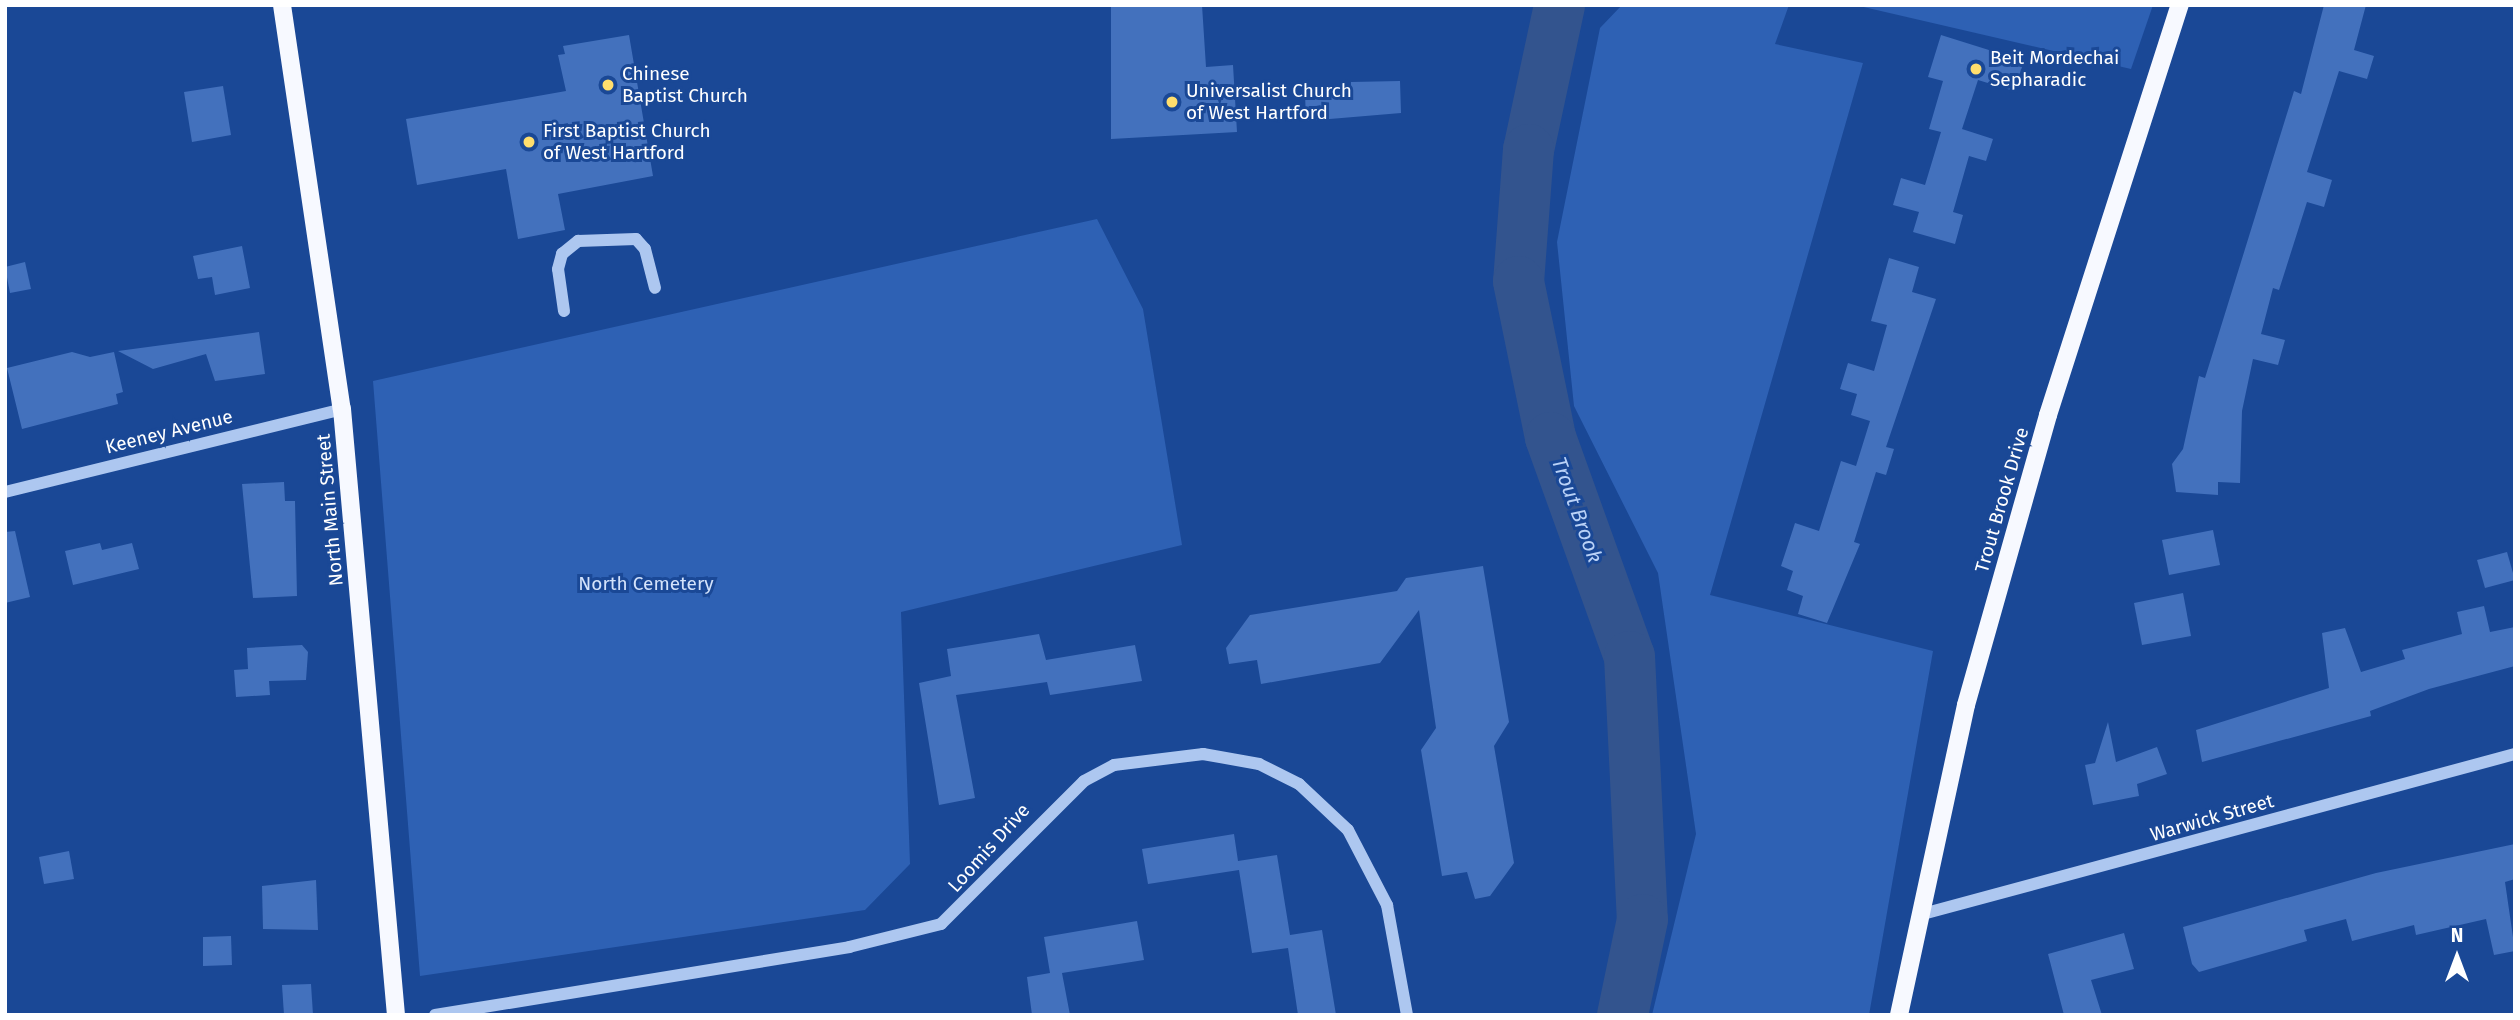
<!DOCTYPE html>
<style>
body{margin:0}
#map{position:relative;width:2520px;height:1020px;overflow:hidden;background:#1a4896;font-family:"Fira Sans",sans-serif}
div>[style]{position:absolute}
.green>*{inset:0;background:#2e61b4}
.river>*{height:51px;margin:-25.5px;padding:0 25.5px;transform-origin:25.5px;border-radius:25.5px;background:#33548e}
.building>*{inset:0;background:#4371bd}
.minor>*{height:12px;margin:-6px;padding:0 6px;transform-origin:6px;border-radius:6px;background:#adc7f0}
.major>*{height:18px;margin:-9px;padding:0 9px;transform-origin:9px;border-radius:9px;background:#f7f9ff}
.dots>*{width:19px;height:19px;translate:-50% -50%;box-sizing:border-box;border:4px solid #1a4896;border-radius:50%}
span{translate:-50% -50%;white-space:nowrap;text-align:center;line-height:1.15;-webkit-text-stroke:6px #1a4896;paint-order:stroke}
.poi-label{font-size:19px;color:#fff}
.left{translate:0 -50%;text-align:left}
.street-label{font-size:19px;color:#fff}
.park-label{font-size:19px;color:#d4e3fb}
.water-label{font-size:21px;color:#bad2f7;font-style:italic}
.frame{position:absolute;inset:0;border:7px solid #fff;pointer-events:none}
.north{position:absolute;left:2422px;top:922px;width:70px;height:70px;-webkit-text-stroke:5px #1a4896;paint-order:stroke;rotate:0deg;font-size:19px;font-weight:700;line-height:28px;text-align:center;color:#fff}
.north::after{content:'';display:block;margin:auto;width:24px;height:32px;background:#fff;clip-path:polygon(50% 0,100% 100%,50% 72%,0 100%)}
</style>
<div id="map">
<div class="green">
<i style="clip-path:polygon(1622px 5px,1789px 5px,1775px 44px,1863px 63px,1710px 595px,1933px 651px,1869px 1015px,1652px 1015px,1696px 834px,1658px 573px,1574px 406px,1557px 242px,1600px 28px)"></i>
<i style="clip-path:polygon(1855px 5px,2153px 5px,2131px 69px)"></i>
<i style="clip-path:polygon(1097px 219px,1143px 309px,1182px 545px,901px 612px,910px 864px,865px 910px,420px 976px,373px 381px)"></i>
</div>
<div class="river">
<i style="left:1559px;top:5px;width:147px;rotate:102.1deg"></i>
<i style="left:1528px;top:149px;width:132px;rotate:94.3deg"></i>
<i style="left:1518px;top:281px;width:159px;rotate:78.4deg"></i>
<i style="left:1550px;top:437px;width:233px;rotate:70.2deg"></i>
<i style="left:1629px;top:656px;width:263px;rotate:87.2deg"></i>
<i style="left:1642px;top:919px;width:98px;rotate:101.8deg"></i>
</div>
<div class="building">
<i style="clip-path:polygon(1111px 5px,1202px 5px,1206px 67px,1233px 65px,1237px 132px,1111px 139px)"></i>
<i style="clip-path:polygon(2324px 5px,2366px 5px,2354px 50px,2374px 56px,2367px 79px,2339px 71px,2307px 172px,2332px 180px,2324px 207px,2307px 202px,2279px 290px,2273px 288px,2261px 334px,2285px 340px,2278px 365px,2253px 359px,2242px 411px,2240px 483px,2218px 482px,2218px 495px,2176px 492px,2172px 464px,2183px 449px,2199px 376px,2205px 378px,2294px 91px,2301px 94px)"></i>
<i style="clip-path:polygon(629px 35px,653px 176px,558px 194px,565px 230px,518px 239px,506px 169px,417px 185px,406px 119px,566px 91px,558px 55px,565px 54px,563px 46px)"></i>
<i style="clip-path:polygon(1941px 35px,2024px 61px,2014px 91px,1978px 80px,1962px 129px,1993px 139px,1986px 161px,1969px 156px,1953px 212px,1963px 215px,1955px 244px,1913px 232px,1919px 212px,1893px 205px,1901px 178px,1925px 185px,1941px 132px,1929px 129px,1943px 81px,1928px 77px)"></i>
<i style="clip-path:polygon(1400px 81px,1401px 113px,1306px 121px,1305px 93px,1351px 92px,1351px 82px)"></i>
<i style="clip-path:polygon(223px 86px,231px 135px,192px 142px,184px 92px)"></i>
<i style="clip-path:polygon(242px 246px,250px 288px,215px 295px,212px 277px,198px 279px,193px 256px)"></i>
<i style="clip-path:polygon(1889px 258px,1919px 267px,1912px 292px,1936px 299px,1886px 447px,1894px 449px,1886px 475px,1876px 472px,1854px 542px,1860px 544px,1827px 623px,1798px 614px,1803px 596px,1787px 590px,1793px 571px,1781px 566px,1795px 523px,1819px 531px,1841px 461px,1856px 466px,1870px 421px,1851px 415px,1857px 394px,1840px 389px,1848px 363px,1874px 371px,1887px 325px,1871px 321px)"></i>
<i style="clip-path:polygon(25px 262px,31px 289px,10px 293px,5px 267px)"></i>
<i style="clip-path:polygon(259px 332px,265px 374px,215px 381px,206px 354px,153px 369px,118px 351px)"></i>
<i style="clip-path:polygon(72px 352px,90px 357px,114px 352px,123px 392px,116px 394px,118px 404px,22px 429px,7px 368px)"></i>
<i style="clip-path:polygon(284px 482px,285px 501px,295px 501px,297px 596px,253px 598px,242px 484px)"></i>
<i style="clip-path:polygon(2213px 530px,2220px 565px,2169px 575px,2162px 540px)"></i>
<i style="clip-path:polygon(15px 531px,30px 597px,5px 603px,5px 532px)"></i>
<i style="clip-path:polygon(100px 543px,102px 550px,132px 543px,139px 569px,73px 585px,65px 551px)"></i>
<i style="clip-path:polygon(2507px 552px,2515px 580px,2485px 588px,2477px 560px)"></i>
<i style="clip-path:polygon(1483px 566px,1509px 722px,1494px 746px,1514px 863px,1490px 896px,1475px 899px,1467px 872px,1442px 876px,1421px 750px,1436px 728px,1419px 610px,1380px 663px,1261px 684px,1257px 660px,1229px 664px,1226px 648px,1250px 615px,1397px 591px,1406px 578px)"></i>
<i style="clip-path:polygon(2183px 593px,2191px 636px,2142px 645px,2134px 603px)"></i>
<i style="clip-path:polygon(2484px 606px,2490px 632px,2515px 627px,2515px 666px,2429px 689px,2370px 711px,2371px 716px,2202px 762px,2196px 730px,2329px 688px,2322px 633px,2345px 628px,2361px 672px,2405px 659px,2402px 650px,2462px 634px,2457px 612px)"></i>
<i style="clip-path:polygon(1039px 634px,1046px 660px,1135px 645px,1142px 681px,1050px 695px,1047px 682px,956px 695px,975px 798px,939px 805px,919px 683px,951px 676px,947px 649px)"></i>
<i style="clip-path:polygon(302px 645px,308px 652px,306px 680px,269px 681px,270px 695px,236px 697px,234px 670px,248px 669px,247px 648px)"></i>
<i style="clip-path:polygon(2108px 722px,2116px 762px,2157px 747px,2167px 774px,2137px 784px,2139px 796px,2093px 805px,2085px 765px,2095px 763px)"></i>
<i style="clip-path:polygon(1234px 834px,1238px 861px,1277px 855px,1290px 935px,1322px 930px,1336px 1015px,1298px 1015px,1288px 948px,1252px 953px,1239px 870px,1148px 884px,1142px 849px)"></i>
<i style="clip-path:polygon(2515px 844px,2515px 879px,2505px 882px,2515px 951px,2494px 955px,2486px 919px,2416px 935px,2414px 925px,2352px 941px,2346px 919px,2304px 930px,2307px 941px,2276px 950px,2199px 972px,2192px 964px,2183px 927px,2376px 873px)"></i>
<i style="clip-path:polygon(69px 851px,74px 879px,44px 884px,39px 857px)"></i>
<i style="clip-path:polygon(316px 880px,318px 930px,263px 929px,262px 886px)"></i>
<i style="clip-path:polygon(1137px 921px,1144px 960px,1062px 973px,1070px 1015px,1032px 1015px,1027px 977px,1050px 973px,1044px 937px)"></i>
<i style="clip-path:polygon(2124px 933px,2134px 969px,2091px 980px,2102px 1015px,2064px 1015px,2048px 954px)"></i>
<i style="clip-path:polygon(231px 936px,232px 965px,203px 966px,203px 937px)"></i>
<i style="clip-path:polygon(311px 984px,313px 1015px,284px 1015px,282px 985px)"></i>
</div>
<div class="minor">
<i style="left:564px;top:311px;width:42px;rotate:-98.1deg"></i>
<i style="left:558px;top:269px;width:16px;rotate:-75deg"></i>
<i style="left:562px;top:254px;width:21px;rotate:-39deg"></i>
<i style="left:578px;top:241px;width:58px;rotate:-2deg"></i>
<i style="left:636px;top:239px;width:13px;rotate:48deg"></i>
<i style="left:645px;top:249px;width:40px;rotate:75.6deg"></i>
<i style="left:5px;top:492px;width:347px;rotate:-13.8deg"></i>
<i style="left:1919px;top:915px;width:617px;rotate:-15.12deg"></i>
<i style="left:435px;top:1015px;width:420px;rotate:-9.3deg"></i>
<i style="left:849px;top:947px;width:95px;rotate:-14deg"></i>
<i style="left:941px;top:924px;width:202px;rotate:-45deg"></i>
<i style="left:1084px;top:781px;width:34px;rotate:-28deg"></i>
<i style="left:1114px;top:765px;width:90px;rotate:-7deg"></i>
<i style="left:1203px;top:754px;width:57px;rotate:10.1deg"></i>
<i style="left:1259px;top:764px;width:45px;rotate:26.6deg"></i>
<i style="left:1299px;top:784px;width:67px;rotate:43.2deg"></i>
<i style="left:1348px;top:830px;width:85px;rotate:62.5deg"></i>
<i style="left:1387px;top:905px;width:112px;rotate:79.7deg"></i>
</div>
<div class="major">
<i style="left:282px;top:5px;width:408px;rotate:81.6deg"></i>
<i style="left:342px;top:409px;width:608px;rotate:84.91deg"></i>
<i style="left:1899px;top:1015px;width:317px;rotate:-77.8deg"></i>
<i style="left:1966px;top:705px;width:301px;rotate:-74.2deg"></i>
<i style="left:2048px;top:415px;width:431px;rotate:-72.2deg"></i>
</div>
<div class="dots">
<i style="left:1976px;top:69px;background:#ffde6d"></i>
<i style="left:608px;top:85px;background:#ffde6d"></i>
<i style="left:1172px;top:102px;background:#ffde6d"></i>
<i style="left:529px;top:142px;background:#ffde6d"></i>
</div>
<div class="poi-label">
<span class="left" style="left:1990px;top:69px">Beit Mordechai<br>Sepharadic</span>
<span class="left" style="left:622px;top:85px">Chinese<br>Baptist Church</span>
<span class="left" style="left:1186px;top:102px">Universalist Church<br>of West Hartford</span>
<span class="left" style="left:543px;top:142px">First Baptist Church<br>of West Hartford</span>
</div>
<div class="street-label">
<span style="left:169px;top:432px;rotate:-14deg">Keeney Avenue</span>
<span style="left:2002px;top:500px;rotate:-74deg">Trout Brook Drive</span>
<span style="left:330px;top:510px;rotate:-95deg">North Main Street</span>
<span style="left:2212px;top:818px;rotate:-16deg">Warwick Street</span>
<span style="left:989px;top:848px;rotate:-48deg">Loomis Drive</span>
</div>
<div class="park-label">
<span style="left:646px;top:584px">North Cemetery</span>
</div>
<div class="water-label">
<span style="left:1577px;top:510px;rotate:70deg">Trout Brook</span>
</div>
<div class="frame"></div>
<div class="north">N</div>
</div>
